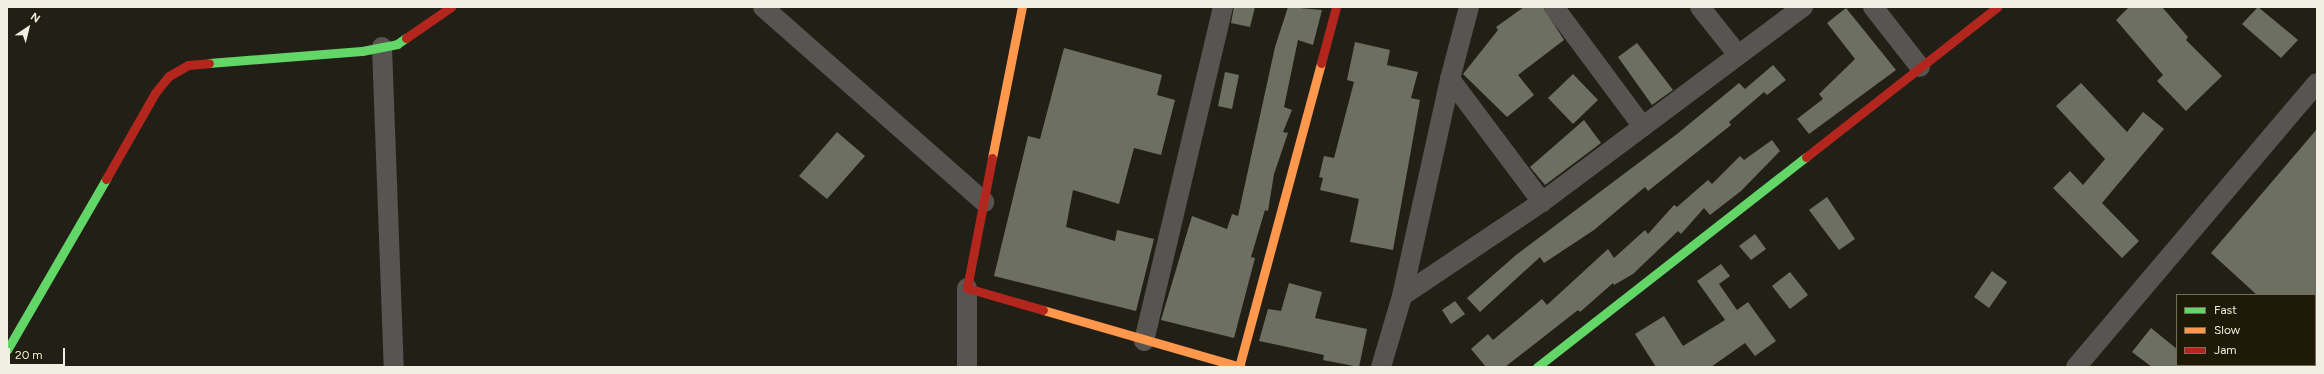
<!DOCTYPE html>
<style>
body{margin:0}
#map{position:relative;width:2324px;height:374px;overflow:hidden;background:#222016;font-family:Figtree,sans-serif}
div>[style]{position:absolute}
.building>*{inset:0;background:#6d7061}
.street>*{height:20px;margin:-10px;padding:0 10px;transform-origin:10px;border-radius:10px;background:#575451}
.fast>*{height:9px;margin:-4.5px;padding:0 4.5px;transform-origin:4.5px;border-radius:4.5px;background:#63d668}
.slow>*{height:9px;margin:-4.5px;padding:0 4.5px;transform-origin:4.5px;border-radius:4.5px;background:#ff974d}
.jam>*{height:9px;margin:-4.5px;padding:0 4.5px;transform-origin:4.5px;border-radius:4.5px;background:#b3261e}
span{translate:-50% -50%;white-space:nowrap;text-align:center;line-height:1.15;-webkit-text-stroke:4px #1f1a07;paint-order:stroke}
.frame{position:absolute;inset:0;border:8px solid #f1eee2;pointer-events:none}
.legend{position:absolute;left:2176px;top:294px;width:140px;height:72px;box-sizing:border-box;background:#1f1a07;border:1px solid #736f5f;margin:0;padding:5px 7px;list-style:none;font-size:12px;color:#f1eee2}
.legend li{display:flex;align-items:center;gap:8px;height:20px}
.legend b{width:20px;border:1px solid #736f5f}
.north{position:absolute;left:8px;top:8px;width:40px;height:40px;-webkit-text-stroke:3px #1f1a07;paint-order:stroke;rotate:35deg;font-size:11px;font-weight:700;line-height:16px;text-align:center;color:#f1eee2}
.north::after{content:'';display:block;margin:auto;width:14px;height:18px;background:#f1eee2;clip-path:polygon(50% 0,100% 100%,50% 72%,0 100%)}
.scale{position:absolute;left:8px;top:348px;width:57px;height:18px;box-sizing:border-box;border:2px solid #f1eee2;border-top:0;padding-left:5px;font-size:12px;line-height:14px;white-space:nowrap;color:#f1eee2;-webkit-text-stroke:3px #1f1a07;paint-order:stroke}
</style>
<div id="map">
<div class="building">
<i style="clip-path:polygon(1234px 7px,1255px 7px,1250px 27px,1231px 23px)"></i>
<i style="clip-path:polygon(1288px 7px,1322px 10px,1313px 45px,1298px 40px,1284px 107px,1292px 110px,1283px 132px,1288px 133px,1274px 174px,1268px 211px,1265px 210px,1251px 257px,1255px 258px,1234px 338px,1161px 320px,1192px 216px,1227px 229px,1232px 214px,1238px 216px,1275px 47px)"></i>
<i style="clip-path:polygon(1524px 7px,1543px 7px,1564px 40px,1518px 75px,1534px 95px,1507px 117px,1463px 74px,1498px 30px,1496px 27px)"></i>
<i style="clip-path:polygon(2129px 7px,2162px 7px,2188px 37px,2186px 40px,2222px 76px,2186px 111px,2157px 81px,2163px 75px,2116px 20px)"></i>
<i style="clip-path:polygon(2258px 7px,2298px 40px,2281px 58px,2242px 24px)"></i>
<i style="clip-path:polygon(1846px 8px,1896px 70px,1809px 134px,1797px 119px,1823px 99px,1819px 94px,1855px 59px,1827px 23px)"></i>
<i style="clip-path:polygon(1355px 42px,1390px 50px,1387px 65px,1418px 72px,1411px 98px,1420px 100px,1393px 250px,1350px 242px,1359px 199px,1320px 190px,1323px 178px,1319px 177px,1324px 156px,1334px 158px,1354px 82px,1347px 80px)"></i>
<i style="clip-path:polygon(1637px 43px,1673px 90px,1652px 105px,1618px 57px)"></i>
<i style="clip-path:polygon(1064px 48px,1162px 75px,1157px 95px,1175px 100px,1161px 155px,1134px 148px,1119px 204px,1073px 190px,1066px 227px,1115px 241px,1117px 230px,1154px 239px,1136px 311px,994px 276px,1028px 136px,1040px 139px)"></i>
<i style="clip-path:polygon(1773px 65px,1786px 80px,1767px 95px,1764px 92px,1729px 122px,1731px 125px,1648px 191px,1645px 187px,1594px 230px,1544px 263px,1540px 257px,1480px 312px,1467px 298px,1516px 255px,1677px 134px,1739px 83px,1745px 89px)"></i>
<i style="clip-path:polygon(1225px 72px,1239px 75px,1232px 109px,1218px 106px)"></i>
<i style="clip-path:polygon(1573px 74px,1598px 100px,1573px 124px,1548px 98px)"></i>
<i style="clip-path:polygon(2081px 83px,2127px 132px,2143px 112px,2164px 129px,2102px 203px,2139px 241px,2122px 258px,2053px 188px,2070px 171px,2083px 185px,2105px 159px,2056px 106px)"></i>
<i style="clip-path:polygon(1584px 120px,1601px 143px,1545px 185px,1530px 167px)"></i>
<i style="clip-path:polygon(2317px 129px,2317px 295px,2257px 295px,2211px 253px)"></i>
<i style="clip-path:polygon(837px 132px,865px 156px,827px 199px,799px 176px)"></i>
<i style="clip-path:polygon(1772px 140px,1780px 151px,1741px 191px,1710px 215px,1704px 208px,1681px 234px,1678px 231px,1633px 274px,1614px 285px,1613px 283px,1580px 312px,1578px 310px,1505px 367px,1486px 367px,1471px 349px,1488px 334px,1493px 340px,1542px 299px,1547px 305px,1608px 249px,1614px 258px,1645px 230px,1648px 234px,1674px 205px,1677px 207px,1708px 180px,1712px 184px,1740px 156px,1744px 160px)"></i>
<i style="clip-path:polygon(1827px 197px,1855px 239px,1839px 250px,1809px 210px)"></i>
<i style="clip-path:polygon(1755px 234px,1766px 249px,1751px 260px,1739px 246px)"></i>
<i style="clip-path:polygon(1721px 264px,1730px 276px,1719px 284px,1737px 310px,1748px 302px,1776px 341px,1755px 356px,1745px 343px,1711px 367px,1656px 367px,1635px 334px,1664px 316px,1683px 346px,1725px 320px,1697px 281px)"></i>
<i style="clip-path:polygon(1992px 271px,2007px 282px,1989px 308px,1974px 297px)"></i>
<i style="clip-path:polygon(1790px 272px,1808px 295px,1790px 309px,1772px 286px)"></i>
<i style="clip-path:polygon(1289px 283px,1322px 292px,1315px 318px,1367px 329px,1359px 367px,1323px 360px,1324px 355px,1259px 341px,1268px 309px,1281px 311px)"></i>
<i style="clip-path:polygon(1455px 301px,1465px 314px,1451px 324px,1442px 310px)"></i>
<i style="clip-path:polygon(2151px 328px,2177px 349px,2177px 367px,2152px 367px,2132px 352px)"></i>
</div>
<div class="street">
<i style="left:763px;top:7px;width:295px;rotate:41.4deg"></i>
<i style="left:1554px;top:7px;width:149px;rotate:53.4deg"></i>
<i style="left:1700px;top:7px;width:61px;rotate:51.6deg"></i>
<i style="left:1873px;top:7px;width:76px;rotate:51.9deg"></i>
<i style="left:382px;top:47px;width:320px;rotate:87.9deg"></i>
<i style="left:1450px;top:79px;width:154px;rotate:53.2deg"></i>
<i style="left:1402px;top:296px;width:169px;rotate:-33.9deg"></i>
<i style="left:1542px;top:202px;width:326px;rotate:-36.8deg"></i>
<i style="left:1144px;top:341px;width:343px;rotate:-76.7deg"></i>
<i style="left:967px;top:367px;width:79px;rotate:-90deg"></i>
<i style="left:1381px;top:367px;width:74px;rotate:-73.5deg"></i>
<i style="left:1402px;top:296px;width:222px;rotate:-77.5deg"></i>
<i style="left:1450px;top:79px;width:74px;rotate:-75.2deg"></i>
<i style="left:2076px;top:367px;width:372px;rotate:-49.7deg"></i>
</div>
<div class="fast">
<i style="left:209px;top:63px;width:153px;rotate:-4.5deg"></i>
<i style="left:362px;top:51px;width:36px;rotate:-11deg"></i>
<i style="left:397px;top:44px;width:11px;rotate:-34deg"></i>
<i style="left:7px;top:350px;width:198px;rotate:-59.9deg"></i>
<i style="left:1537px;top:367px;width:341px;rotate:-38deg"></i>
</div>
<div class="slow">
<i style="left:992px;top:158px;width:154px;rotate:-78.8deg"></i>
<i style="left:1043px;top:310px;width:206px;rotate:16.1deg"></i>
<i style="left:1239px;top:367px;width:315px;rotate:-74.9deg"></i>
</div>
<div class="jam">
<i style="left:406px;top:38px;width:55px;rotate:-34.6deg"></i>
<i style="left:1321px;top:63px;width:58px;rotate:-75deg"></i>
<i style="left:1806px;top:157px;width:243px;rotate:-38.1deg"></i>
<i style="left:992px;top:158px;width:132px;rotate:100.9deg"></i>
<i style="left:967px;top:288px;width:79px;rotate:16.1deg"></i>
<i style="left:106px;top:179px;width:99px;rotate:-60.3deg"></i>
<i style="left:155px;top:93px;width:22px;rotate:-51deg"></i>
<i style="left:169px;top:76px;width:22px;rotate:-30deg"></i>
<i style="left:188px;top:65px;width:21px;rotate:-5deg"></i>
</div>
<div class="frame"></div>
<ul class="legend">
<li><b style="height:5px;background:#63d668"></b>Fast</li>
<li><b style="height:5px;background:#ff974d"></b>Slow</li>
<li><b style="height:5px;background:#b3261e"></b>Jam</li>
</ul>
<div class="north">N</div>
<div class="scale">20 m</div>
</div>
